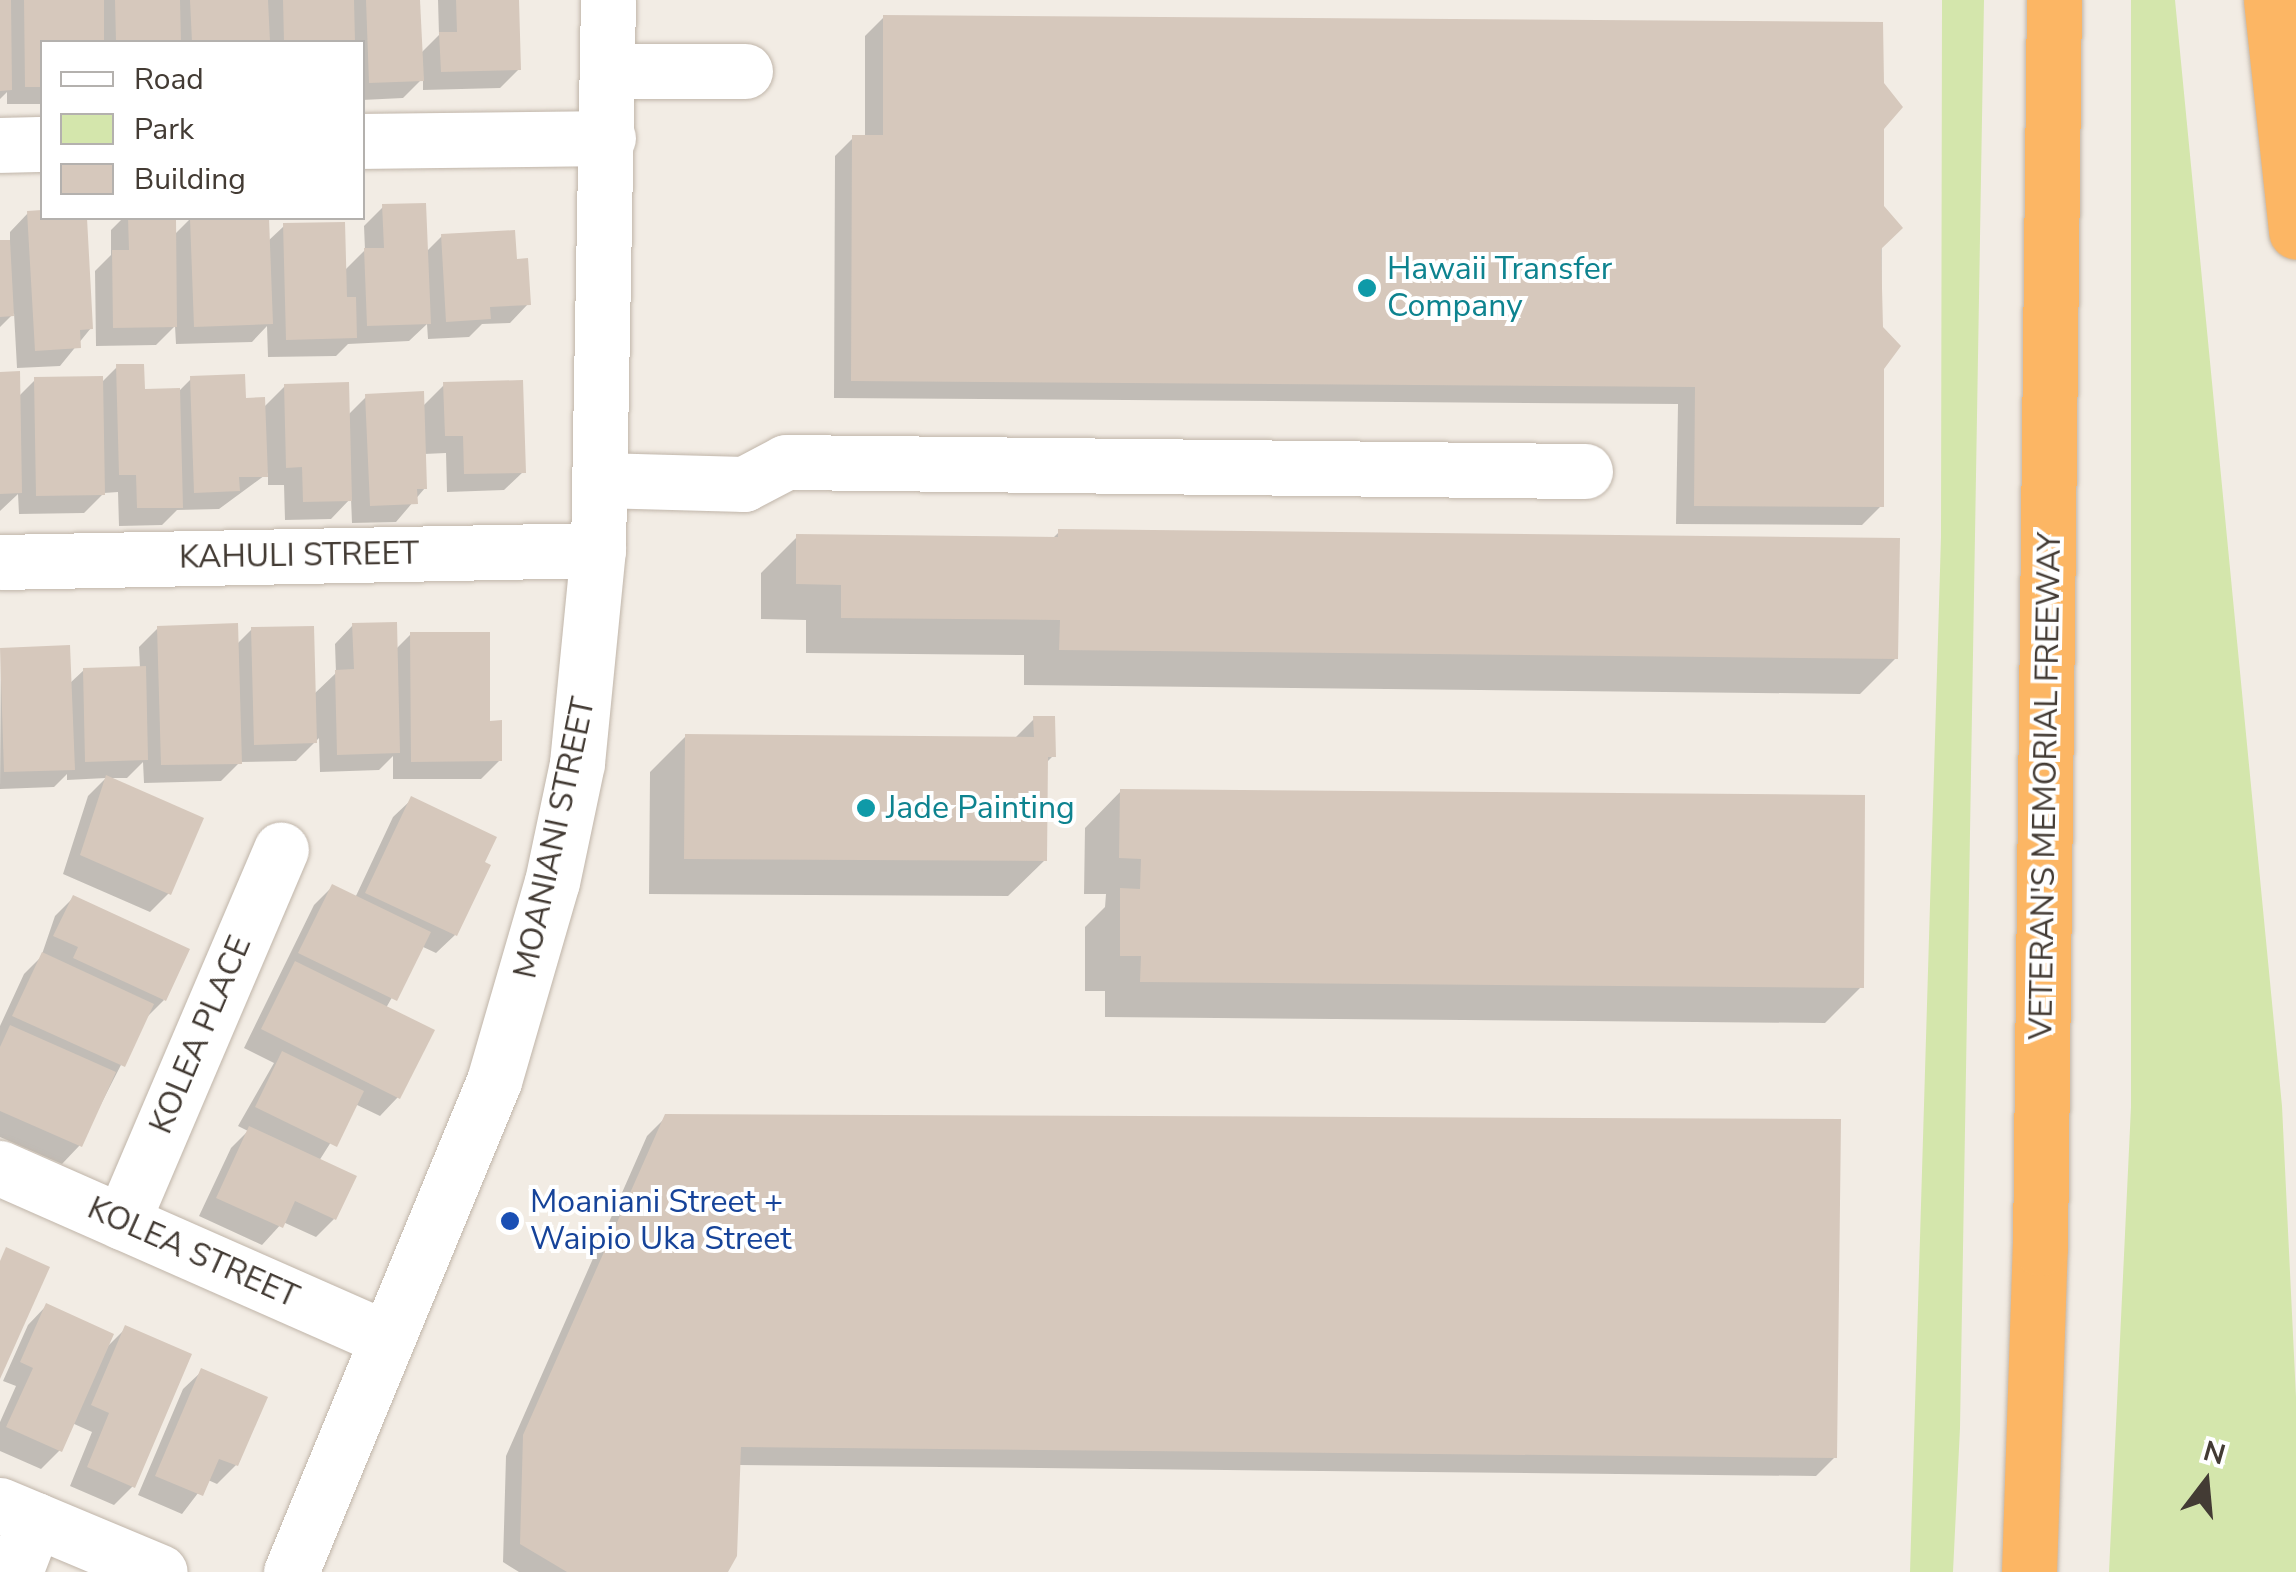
<!DOCTYPE html>
<style>
body{margin:0}
#map{position:relative;width:2296px;height:1572px;overflow:hidden;background:#f2ece4;font-family:"Nunito Sans",sans-serif}
div>[style]{position:absolute}
.green>*{inset:0;background:#d4e6ac}
.shadow>*{inset:0;background:#0003}
.building>*{inset:0;background:#d6c8bc}
.roads{filter:drop-shadow(0 0 2px #c0b5a9) drop-shadow(0 0 2px #c0b5a9)}
.minor>*{height:55px;margin:-27.5px;padding:0 27.5px;transform-origin:27.5px;border-radius:27.5px;background:#fff}
.highway>*{height:55px;margin:-27.5px;padding:0 27.5px;transform-origin:27.5px;border-radius:27.5px;background:#fcb664}
.dots>*{width:28px;height:28px;translate:-50% -50%;box-sizing:border-box;border:5px solid #fff;border-radius:50%}
span{translate:-50% -50%;white-space:nowrap;text-align:center;line-height:1.15;-webkit-text-stroke:8px #fff;paint-order:stroke}
.culture-label{font-size:32px;color:#0d838f}
.left{translate:0 -50%;text-align:left}
.street-label{font-size:32px;color:#433b34}
.transit-label{font-size:32px;color:#164399}
.legend{position:absolute;left:40px;top:40px;width:325px;height:180px;box-sizing:border-box;background:#fff;border:2px solid #b4b1ae;margin:0;padding:12px 18px;list-style:none;font-size:30px;color:#433b34}
.legend li{display:flex;align-items:center;gap:20px;height:50px}
.legend b{width:50px;border:2px solid #b4b1ae}
.north{position:absolute;left:2156px;top:1432px;width:100px;height:100px;-webkit-text-stroke:8px #fff;paint-order:stroke;rotate:16deg;font-size:28px;font-weight:700;line-height:40px;text-align:center;color:#433b34}
.north::after{content:'';display:block;margin:auto;width:35px;height:45px;background:#433b34;clip-path:polygon(50% 0,100% 100%,50% 72%,0 100%)}
</style>
<div id="map">
<div class="green">
<i style="clip-path:polygon(1942px 0,1984px 0,1960px 1428px,1953px 1572px,1910px 1572px,1941px 537px)"></i>
<i style="clip-path:polygon(2131px 0,2175px 0,2282px 1106px,2296px 1397px,2296px 1572px,2109px 1572px,2131px 1107px)"></i>
</div>
<div class="shadow">
<i style="clip-path:polygon(0 0,418px 0,420px 54px,439px 35px,438px 0,516px 0,519px 69px,500px 88px,423px 90px,423px 78px,403px 98px,362px 100px,362px 42px,42px 42px,42px 104px,7px 104px,7px 92px,0 99px)"></i>
<i style="clip-path:polygon(884px 17px,1882px 128px,1881px 506px,1862px 525px,1676px 524px,1678px 404px,834px 398px,835px 156px,853px 138px,865px 138px,865px 36px)"></i>
<i style="clip-path:polygon(383px 207px,425px 253px,442px 236px,515px 261px,528px 304px,510px 323px,482px 324px,469px 337px,428px 339px,427px 324px,409px 341px,348px 344px,336px 356px,268px 357px,267px 326px,252px 342px,176px 344px,175px 326px,156px 345px,96px 346px,95px 271px,111px 255px,111px 230px,123px 218px,173px 218px,174px 235px,191px 218px,266px 218px,267px 242px,284px 226px,344px 271px,365px 250px,364px 226px)"></i>
<i style="clip-path:polygon(28px 213px,84px 218px,91px 328px,60px 366px,17px 368px,14px 313px,0 327px,0 243px,10px 242px,10px 232px)"></i>
<i style="clip-path:polygon(117px 367px,142px 391px,180px 390px,192px 378px,263px 408px,285px 386px,348px 415px,367px 396px,422px 407px,444px 385px,523px 472px,504px 490px,447px 492px,446px 453px,424px 454px,425px 488px,396px 522px,352px 523px,351px 498px,331px 519px,285px 520px,284px 485px,268px 485px,268px 473px,219px 509px,177px 510px,162px 525px,119px 526px,118px 492px,104px 493px,84px 513px,19px 514px,18px 494px,0 511px,0 374px,18px 397px,35px 380px,100px 384px)"></i>
<i style="clip-path:polygon(1059px 532px,1896px 658px,1860px 694px,1024px 685px,1024px 655px,806px 653px,806px 620px,761px 619px,761px 573px,797px 537px,1052px 539px)"></i>
<i style="clip-path:polygon(353px 625px,395px 650px,411px 634px,488px 723px,500px 760px,481px 779px,393px 779px,393px 756px,379px 770px,320px 772px,319px 738px,296px 761px,240px 762px,221px 781px,144px 783px,143px 762px,127px 778px,108px 778px,169px 893px,150px 912px,63px 874px,88px 796px,106px 778px,67px 780px,67px 774px,54px 787px,0 789px,1px 651px,69px 684px,84px 670px,140px 669px,139px 647px,158px 628px,236px 645px,252px 629px,313px 695px,336px 673px,335px 644px)"></i>
<i style="clip-path:polygon(1034px 719px,1053px 756px,1045px 764px,1045px 860px,1008px 896px,649px 894px,650px 772px,686px 736px,1014px 739px)"></i>
<i style="clip-path:polygon(1121px 791px,1862px 986px,1825px 1023px,1105px 1017px,1105px 991px,1085px 991px,1085px 927px,1105px 907px,1106px 894px,1084px 894px,1085px 828px)"></i>
<i style="clip-path:polygon(412px 799px,455px 935px,436px 953px,421px 946px,386px 1008px,398px 1097px,380px 1116px,355px 1104px,319px 1161px,334px 1219px,316px 1237px,283px 1222px,262px 1245px,199px 1216px,231px 1148px,248px 1131px,238px 1126px,274px 1063px,244px 1048px,314px 905px,332px 887px,355px 898px,393px 817px)"></i>
<i style="clip-path:polygon(73px 898px,164px 1000px,144px 1020px,80px 1145px,62px 1164px,0 1137px,0 1026px,24px 974px,41px 957px,55px 916px)"></i>
<i style="clip-path:polygon(666px 1117px,1835px 1457px,1816px 1476px,738px 1465px,725px 1572px,519px 1572px,503px 1562px,506px 1456px,647px 1136px)"></i>
<i style="clip-path:polygon(46px 1306px,106px 1348px,126px 1328px,133px 1486px,114px 1505px,70px 1486px,92px 1432px,72px 1423px,60px 1450px,41px 1469px,0 1451px,0 1422px,16px 1386px,3px 1381px,28px 1325px)"></i>
<i style="clip-path:polygon(202px 1371px,236px 1465px,217px 1484px,208px 1480px,182px 1514px,138px 1495px,183px 1389px)"></i>
</div>
<div class="building">
<i style="clip-path:polygon(0 0,11px 0,12px 90px,0 91px)"></i>
<i style="clip-path:polygon(24px 0,104px 0,104px 42px,42px 42px,42px 87px,25px 87px)"></i>
<i style="clip-path:polygon(115px 0,180px 0,181px 42px,116px 42px)"></i>
<i style="clip-path:polygon(190px 0,268px 0,270px 42px,192px 42px)"></i>
<i style="clip-path:polygon(283px 0,354px 0,355px 42px,284px 42px)"></i>
<i style="clip-path:polygon(366px 0,420px 0,424px 81px,369px 83px)"></i>
<i style="clip-path:polygon(456px 0,519px 0,521px 70px,441px 72px,439px 32px,457px 32px)"></i>
<i style="clip-path:polygon(883px 15px,1883px 22px,1884px 83px,1903px 107px,1884px 129px,1884px 206px,1903px 228px,1881px 249px,1883px 327px,1901px 346px,1884px 369px,1884px 507px,1694px 506px,1695px 387px,851px 381px,852px 135px,883px 135px)"></i>
<i style="clip-path:polygon(426px 203px,431px 324px,367px 326px,364px 248px,384px 248px,382px 204px)"></i>
<i style="clip-path:polygon(42px 210px,42px 218px,87px 218px,93px 329px,80px 330px,81px 348px,35px 351px,27px 211px)"></i>
<i style="clip-path:polygon(128px 218px,176px 218px,177px 327px,113px 328px,112px 250px,129px 250px)"></i>
<i style="clip-path:polygon(190px 218px,269px 218px,273px 324px,194px 327px)"></i>
<i style="clip-path:polygon(345px 222px,347px 297px,356px 297px,357px 338px,286px 340px,283px 223px)"></i>
<i style="clip-path:polygon(515px 230px,517px 259px,528px 258px,531px 305px,490px 307px,491px 319px,446px 322px,441px 234px)"></i>
<i style="clip-path:polygon(0 240px,10px 240px,14px 316px,0 317px)"></i>
<i style="clip-path:polygon(116px 364px,144px 364px,145px 389px,180px 388px,183px 508px,137px 508px,136px 475px,119px 475px)"></i>
<i style="clip-path:polygon(20px 371px,22px 493px,0 494px,0 372px)"></i>
<i style="clip-path:polygon(245px 374px,246px 398px,265px 397px,268px 477px,239px 477px,240px 491px,194px 493px,190px 376px)"></i>
<i style="clip-path:polygon(103px 376px,105px 495px,36px 496px,34px 377px)"></i>
<i style="clip-path:polygon(523px 380px,526px 473px,464px 474px,463px 436px,445px 436px,443px 382px)"></i>
<i style="clip-path:polygon(349px 382px,352px 501px,303px 502px,302px 467px,286px 468px,284px 384px)"></i>
<i style="clip-path:polygon(424px 391px,427px 489px,417px 489px,418px 504px,370px 506px,365px 394px)"></i>
<i style="clip-path:polygon(1058px 529px,1900px 538px,1898px 659px,1059px 650px,1060px 620px,841px 618px,841px 585px,796px 584px,796px 534px,1058px 537px)"></i>
<i style="clip-path:polygon(397px 622px,400px 753px,337px 755px,335px 670px,354px 669px,352px 623px)"></i>
<i style="clip-path:polygon(238px 623px,242px 764px,161px 765px,157px 626px)"></i>
<i style="clip-path:polygon(314px 626px,317px 743px,254px 745px,251px 627px)"></i>
<i style="clip-path:polygon(410px 632px,490px 632px,490px 721px,502px 720px,502px 761px,411px 762px)"></i>
<i style="clip-path:polygon(70px 645px,75px 770px,4px 772px,0 648px)"></i>
<i style="clip-path:polygon(146px 666px,148px 760px,85px 762px,83px 668px)"></i>
<i style="clip-path:polygon(1033px 716px,1055px 716px,1056px 757px,1048px 757px,1047px 861px,684px 859px,685px 734px,1034px 737px)"></i>
<i style="clip-path:polygon(106px 775px,204px 818px,171px 895px,80px 855px)"></i>
<i style="clip-path:polygon(1120px 789px,1865px 795px,1864px 988px,1140px 982px,1141px 956px,1120px 956px,1120px 888px,1140px 889px,1141px 859px,1119px 858px)"></i>
<i style="clip-path:polygon(411px 796px,497px 837px,485px 862px,491px 865px,457px 936px,365px 893px)"></i>
<i style="clip-path:polygon(332px 884px,431px 932px,397px 1001px,298px 953px)"></i>
<i style="clip-path:polygon(73px 895px,190px 949px,166px 1001px,73px 958px,78px 947px,53px 936px)"></i>
<i style="clip-path:polygon(42px 952px,154px 1004px,125px 1067px,12px 1016px)"></i>
<i style="clip-path:polygon(295px 961px,435px 1030px,400px 1099px,261px 1029px)"></i>
<i style="clip-path:polygon(10px 1025px,116px 1072px,82px 1147px,0 1111px,0 1047px)"></i>
<i style="clip-path:polygon(282px 1051px,364px 1091px,337px 1147px,255px 1107px)"></i>
<i style="clip-path:polygon(665px 1114px,1841px 1119px,1837px 1458px,741px 1447px,737px 1556px,728px 1572px,567px 1572px,520px 1544px,523px 1435px)"></i>
<i style="clip-path:polygon(249px 1126px,357px 1176px,336px 1220px,295px 1201px,283px 1228px,216px 1198px)"></i>
<i style="clip-path:polygon(6px 1247px,50px 1267px,0 1379px,0 1261px)"></i>
<i style="clip-path:polygon(46px 1303px,114px 1334px,62px 1452px,6px 1427px,33px 1368px,20px 1362px)"></i>
<i style="clip-path:polygon(125px 1325px,192px 1354px,135px 1488px,87px 1467px,109px 1413px,91px 1405px)"></i>
<i style="clip-path:polygon(201px 1368px,268px 1397px,238px 1466px,219px 1459px,203px 1496px,155px 1476px)"></i>
</div>
<div class="roads">
<div class="minor">
<i style="left:608px;top:71px;width:137px"></i>
<i style="left:362px;top:141px;width:246px;rotate:-0.7deg"></i>
<i style="left:0;top:145px;width:42px;rotate:-1.4deg"></i>
<i style="left:600px;top:480px;width:144px;rotate:1.6deg"></i>
<i style="left:744px;top:484px;width:47px;rotate:-27.6deg"></i>
<i style="left:786px;top:462px;width:799px;rotate:0.65deg"></i>
<i style="left:0;top:562px;width:598px;rotate:-1.15deg"></i>
<i style="left:0;top:1168px;width:423px;rotate:23.8deg"></i>
<i style="left:122px;top:1222px;width:405px;rotate:-66.9deg"></i>
<i style="left:0;top:1505px;width:173px;rotate:22.7deg"></i>
<i style="left:15px;top:1572px;width:56px;rotate:-69deg"></i>
<i style="left:291px;top:1572px;width:531px;rotate:-67.54deg"></i>
<i style="left:494px;top:1081px;width:207px;rotate:-73.8deg"></i>
<i style="left:552px;top:882px;width:122px;rotate:-78.1deg"></i>
<i style="left:577px;top:763px;width:214px;rotate:-84.4deg"></i>
<i style="left:598px;top:550px;width:550px;rotate:-88.96deg"></i>
</div>
<div class="highway">
<i style="left:2271px;top:0;width:233px;rotate:83.8deg"></i>
<i style="left:2029px;top:1572px;width:324px;rotate:-88.1deg"></i>
<i style="left:2040px;top:1248px;width:1248px;rotate:-89.36deg"></i>
</div>
</div>
<div class="dots">
<i style="left:1367px;top:288px;background:#0f9aa8"></i>
<i style="left:866px;top:808px;background:#0f9aa8"></i>
<i style="left:510px;top:1221px;background:#1a4fb4"></i>
</div>
<div class="culture-label">
<span class="left" style="left:1387px;top:288px">Hawaii Transfer<br>Company</span>
<span class="left" style="left:886px;top:808px">Jade Painting</span>
</div>
<div class="street-label">
<span style="left:299px;top:556px;rotate:-1deg">KAHULI STREET</span>
<span style="left:2046px;top:786px;rotate:-89deg">VETERAN'S MEMORIAL FREEWAY</span>
<span style="left:555px;top:838px;rotate:-78deg">MOANIANI STREET</span>
<span style="left:201px;top:1035px;rotate:-67deg">KOLEA PLACE</span>
<span style="left:193px;top:1253px;rotate:24deg">KOLEA STREET</span>
</div>
<div class="transit-label">
<span class="left" style="left:530px;top:1221px">Moaniani Street +<br>Waipio Uka Street</span>
</div>
<ul class="legend">
<li><b style="height:12px;background:#fff"></b>Road</li>
<li><b style="height:28px;background:#d4e6ac"></b>Park</li>
<li><b style="height:28px;background:#d6c8bc"></b>Building</li>
</ul>
<div class="north">N</div>
</div>
